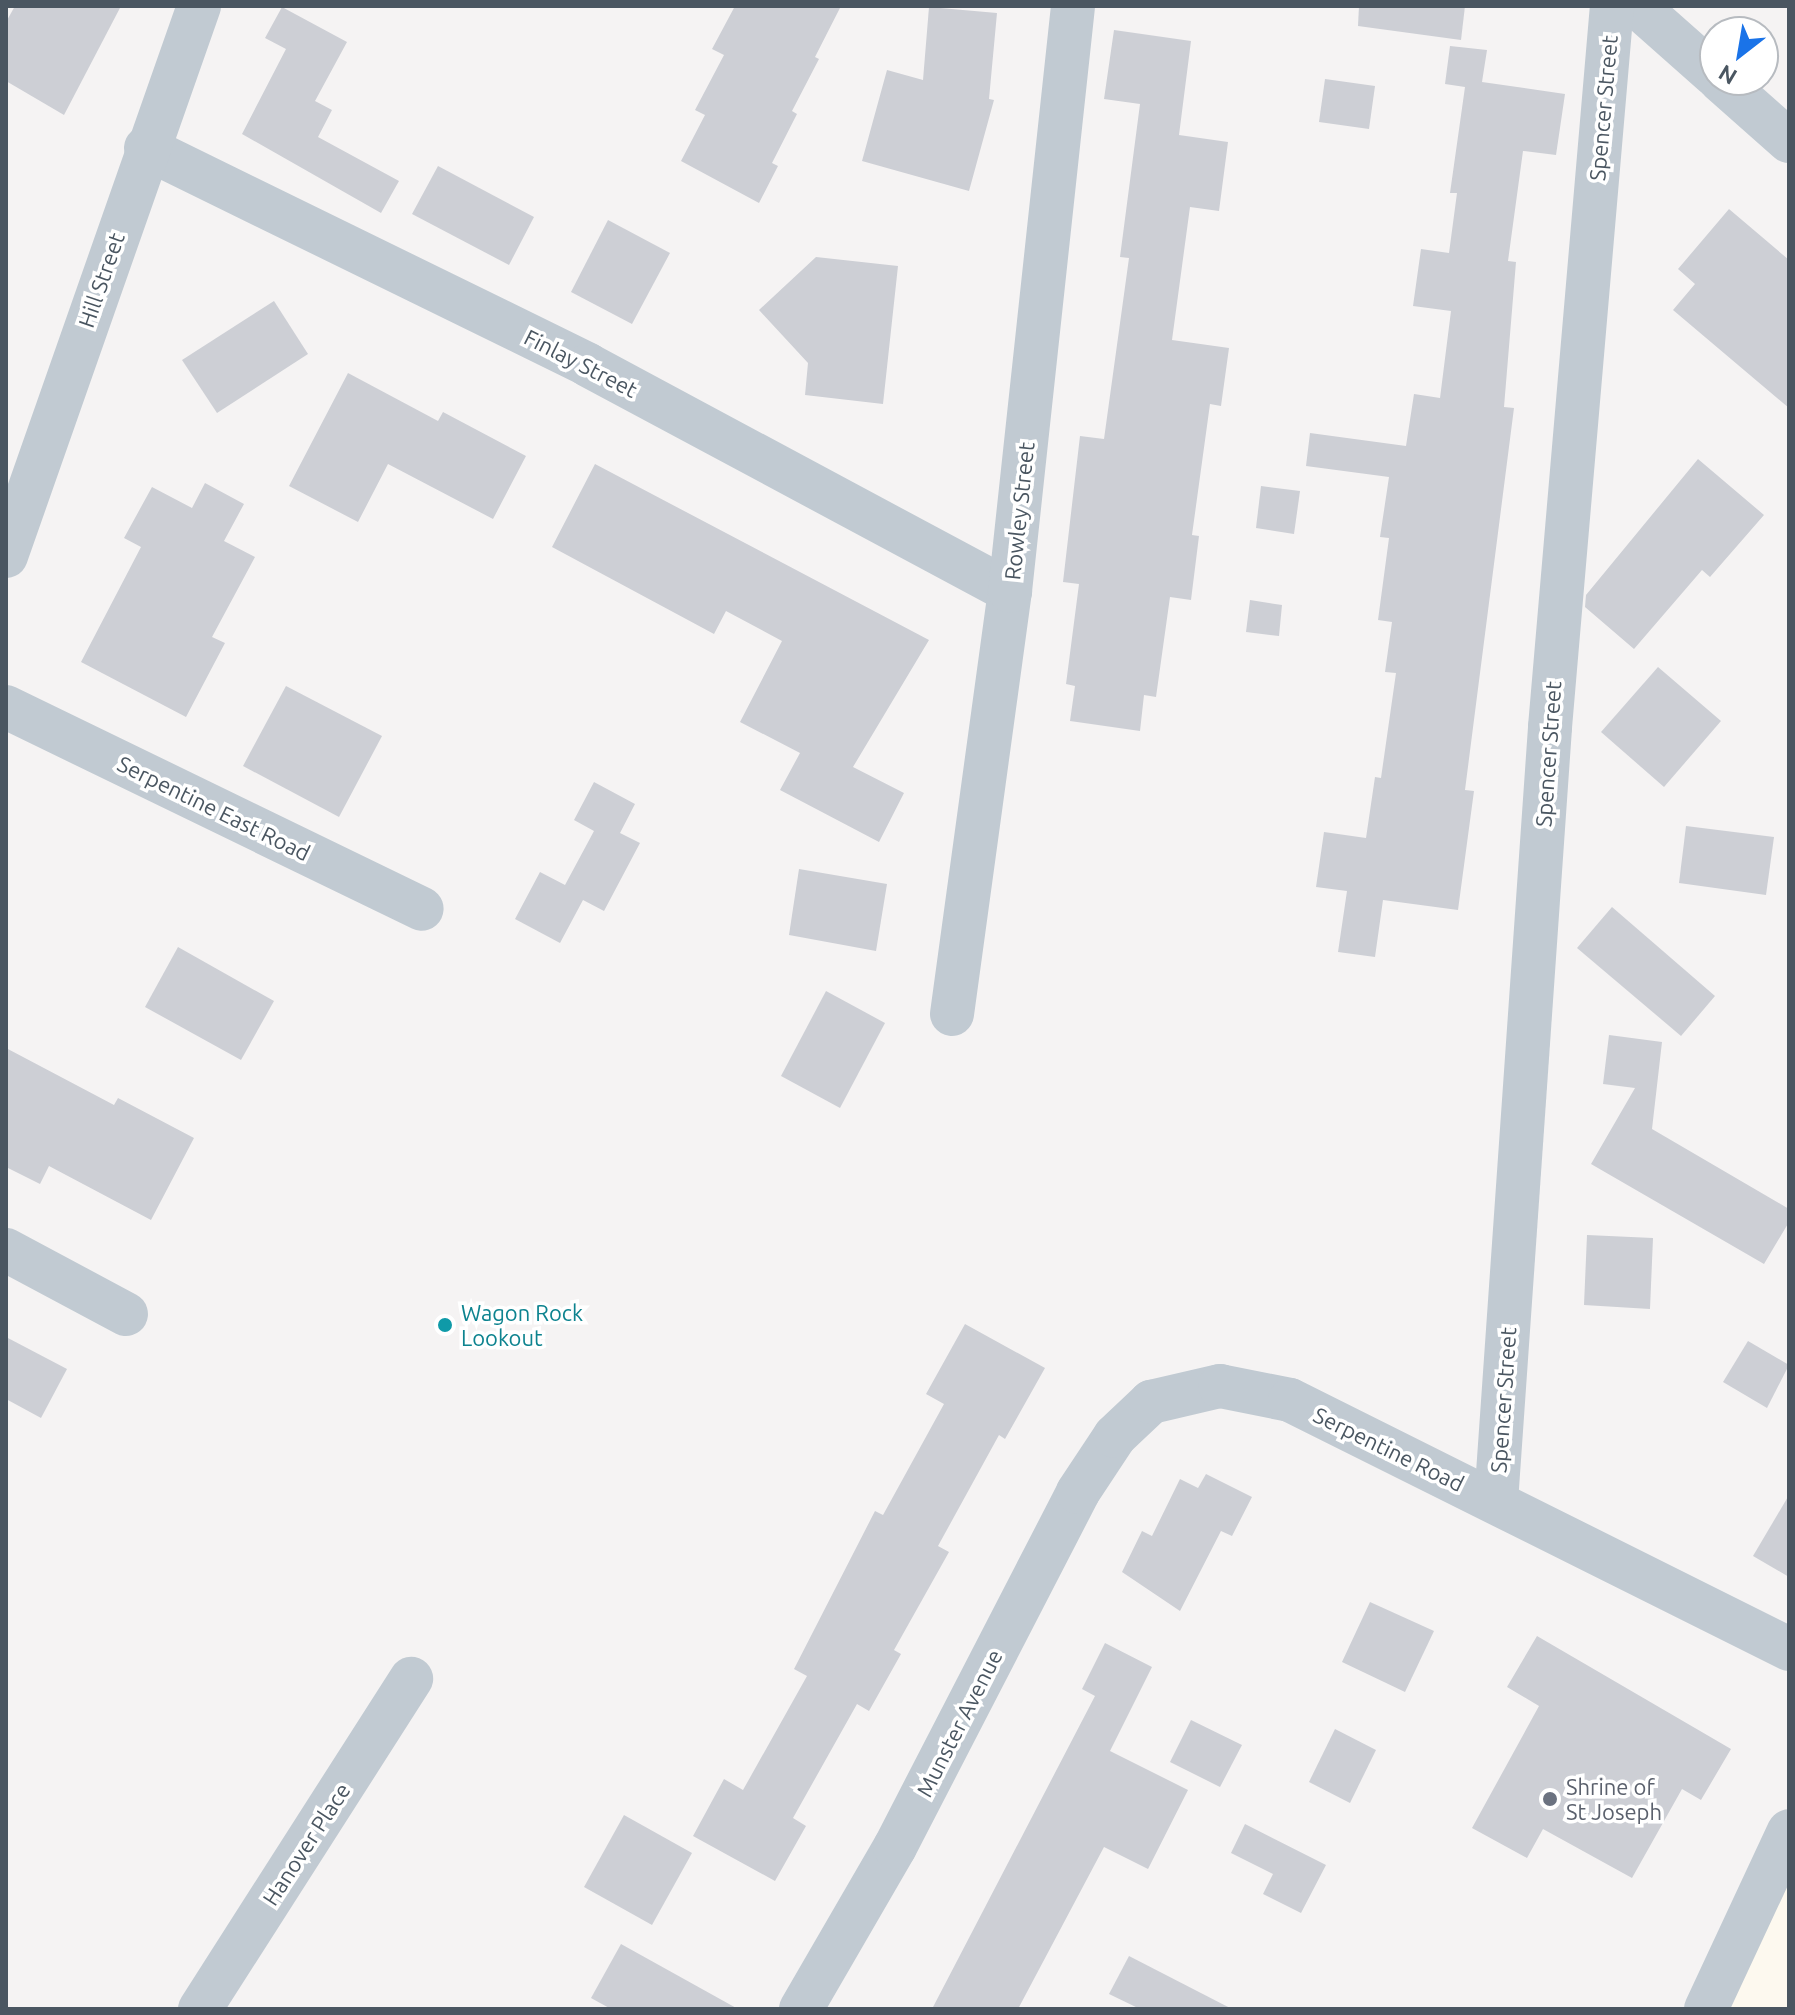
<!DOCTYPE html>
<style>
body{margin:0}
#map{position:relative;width:1795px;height:2015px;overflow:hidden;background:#f5f3f3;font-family:Ubuntu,sans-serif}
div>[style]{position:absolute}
.commercial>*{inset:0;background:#fdf9ef}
.building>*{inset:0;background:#cdcfd5}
.minor>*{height:44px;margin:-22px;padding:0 22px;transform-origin:22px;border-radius:22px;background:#c1cad2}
.dots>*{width:22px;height:22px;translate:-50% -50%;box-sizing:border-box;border:4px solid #fff;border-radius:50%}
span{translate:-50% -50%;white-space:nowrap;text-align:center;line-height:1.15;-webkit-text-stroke:7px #fff;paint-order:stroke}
.street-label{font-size:22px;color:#4a5661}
.culture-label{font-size:22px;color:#0d838f}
.left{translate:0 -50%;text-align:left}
.worship-label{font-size:22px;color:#5b616d}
.frame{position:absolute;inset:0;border:8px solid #4a5661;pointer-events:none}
.north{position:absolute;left:1699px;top:16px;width:80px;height:80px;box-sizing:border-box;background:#fff;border:2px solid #b7bbc0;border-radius:50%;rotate:211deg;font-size:22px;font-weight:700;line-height:32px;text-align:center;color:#4a5661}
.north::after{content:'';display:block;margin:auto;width:28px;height:36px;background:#1a73e8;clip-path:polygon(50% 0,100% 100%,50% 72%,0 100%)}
</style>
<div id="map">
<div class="commercial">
<i style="clip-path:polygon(1789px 1833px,1789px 2009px,1693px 2009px)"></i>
</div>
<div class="building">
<i style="clip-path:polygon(15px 6px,121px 6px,64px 115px,6px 81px,6px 22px)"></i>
<i style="clip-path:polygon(735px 6px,841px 6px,815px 57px,819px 59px,792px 111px,797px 114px,772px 163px,778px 166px,759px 203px,681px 161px,705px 115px,695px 110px,724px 55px,712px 49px)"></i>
<i style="clip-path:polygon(1359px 6px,1465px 6px,1461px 40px,1358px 26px)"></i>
<i style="clip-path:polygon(282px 7px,347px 42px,315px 101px,332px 110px,318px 137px,399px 181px,381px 213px,242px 134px,286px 49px,265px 38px)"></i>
<i style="clip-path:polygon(929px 7px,997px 13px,989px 99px,994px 100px,969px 191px,862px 161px,887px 70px,923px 80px)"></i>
<i style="clip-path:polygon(1114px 30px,1191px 41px,1179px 135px,1228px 142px,1219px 211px,1190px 207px,1172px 340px,1229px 348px,1221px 406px,1210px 404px,1192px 535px,1199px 536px,1191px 600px,1170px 597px,1156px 697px,1144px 695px,1140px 731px,1070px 721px,1075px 686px,1066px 684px,1079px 584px,1063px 582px,1080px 436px,1104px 439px,1129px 258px,1120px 257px,1140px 104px,1104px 99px)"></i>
<i style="clip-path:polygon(1450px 46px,1487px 50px,1482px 82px,1565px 94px,1556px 155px,1523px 151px,1508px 261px,1516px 262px,1504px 407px,1514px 408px,1465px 790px,1474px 791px,1458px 910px,1383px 900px,1375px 957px,1338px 952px,1347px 891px,1316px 887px,1324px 832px,1366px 838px,1375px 777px,1381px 778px,1396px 673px,1385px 672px,1392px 622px,1378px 620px,1389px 538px,1380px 537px,1389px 477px,1306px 466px,1310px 433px,1406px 446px,1414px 394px,1440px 398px,1451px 311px,1413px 306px,1421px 249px,1449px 253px,1457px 193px,1450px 193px,1465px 87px,1445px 84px)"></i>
<i style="clip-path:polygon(1325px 79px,1375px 86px,1369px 129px,1319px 122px)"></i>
<i style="clip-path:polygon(438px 166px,534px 217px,509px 265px,412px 214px)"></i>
<i style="clip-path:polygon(1729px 209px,1789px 260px,1789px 408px,1673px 310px,1695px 284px,1678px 269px)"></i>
<i style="clip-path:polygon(608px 220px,670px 253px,632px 324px,571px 292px)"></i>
<i style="clip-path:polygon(816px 257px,898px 266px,883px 404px,805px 395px,808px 363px,759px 310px)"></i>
<i style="clip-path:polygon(274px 301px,308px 354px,217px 413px,182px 360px)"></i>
<i style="clip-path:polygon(348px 373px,438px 421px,443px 412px,526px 456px,493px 519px,388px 464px,358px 522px,289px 486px)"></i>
<i style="clip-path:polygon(1698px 459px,1764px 515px,1710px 577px,1702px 570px,1634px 649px,1585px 607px,1586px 595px)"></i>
<i style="clip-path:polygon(595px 464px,929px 640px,853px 767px,904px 793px,879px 842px,780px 790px,800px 753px,740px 722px,782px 641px,726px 611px,714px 634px,552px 547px)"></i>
<i style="clip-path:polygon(205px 483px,244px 504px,224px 541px,255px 557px,212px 637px,225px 643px,186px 717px,81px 662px,141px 547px,124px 538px,152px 487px,192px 508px)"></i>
<i style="clip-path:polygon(1261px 486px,1300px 491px,1294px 534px,1256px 528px)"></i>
<i style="clip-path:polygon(1250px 600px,1282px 605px,1279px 636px,1246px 632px)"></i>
<i style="clip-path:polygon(1658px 667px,1721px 721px,1664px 787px,1601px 732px)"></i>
<i style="clip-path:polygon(286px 686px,382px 736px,339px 817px,243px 766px)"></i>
<i style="clip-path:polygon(594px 782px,635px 804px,620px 833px,640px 843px,604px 911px,583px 900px,560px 943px,515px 919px,540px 872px,565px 885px,594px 831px,574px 820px)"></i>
<i style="clip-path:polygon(1686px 826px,1774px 837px,1766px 895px,1679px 883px)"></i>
<i style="clip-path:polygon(799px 869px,887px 884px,876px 951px,789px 935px)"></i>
<i style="clip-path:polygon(1612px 907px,1715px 996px,1681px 1036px,1577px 948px)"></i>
<i style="clip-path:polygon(178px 947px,274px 1001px,241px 1060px,145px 1007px)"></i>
<i style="clip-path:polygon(826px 991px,885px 1023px,840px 1108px,781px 1076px)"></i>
<i style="clip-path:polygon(1609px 1035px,1662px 1042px,1652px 1129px,1789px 1209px,1789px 1222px,1764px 1264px,1591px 1164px,1635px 1088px,1603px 1084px)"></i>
<i style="clip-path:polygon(6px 1048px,114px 1105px,118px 1098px,194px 1138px,151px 1220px,49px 1166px,40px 1184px,6px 1167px)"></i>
<i style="clip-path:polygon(1587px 1235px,1653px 1238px,1650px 1309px,1584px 1305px)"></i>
<i style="clip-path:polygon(965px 1324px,1045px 1368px,1005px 1439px,999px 1435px,938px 1546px,949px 1552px,894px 1650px,901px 1654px,869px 1711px,857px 1704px,793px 1818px,806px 1826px,775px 1881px,693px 1836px,724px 1779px,743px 1790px,807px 1676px,794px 1669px,875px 1511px,883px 1515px,944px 1404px,926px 1394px)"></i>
<i style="clip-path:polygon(6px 1337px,67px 1369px,41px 1418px,6px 1399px)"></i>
<i style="clip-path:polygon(1748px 1341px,1789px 1365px,1767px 1408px,1723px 1382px)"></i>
<i style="clip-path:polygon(1206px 1474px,1252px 1497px,1232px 1536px,1221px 1531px,1180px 1611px,1122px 1572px,1142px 1531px,1152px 1536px,1180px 1479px,1198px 1488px)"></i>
<i style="clip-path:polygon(1789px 1495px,1789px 1577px,1753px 1556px)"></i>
<i style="clip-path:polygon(1370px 1602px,1434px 1631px,1405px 1692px,1342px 1662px)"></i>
<i style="clip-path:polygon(1537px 1636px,1731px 1749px,1701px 1800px,1682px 1789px,1632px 1878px,1543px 1829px,1527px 1858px,1472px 1828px,1539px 1706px,1507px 1687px)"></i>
<i style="clip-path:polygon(1105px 1643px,1152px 1667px,1110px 1751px,1188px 1790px,1148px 1869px,1104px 1847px,1018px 2009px,932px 2009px,1095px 1696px,1082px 1689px)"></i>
<i style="clip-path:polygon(1191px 1720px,1242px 1745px,1220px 1787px,1170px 1762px)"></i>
<i style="clip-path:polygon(1335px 1729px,1376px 1750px,1350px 1803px,1309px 1782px)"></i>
<i style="clip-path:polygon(624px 1815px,692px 1853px,652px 1925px,584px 1887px)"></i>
<i style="clip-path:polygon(1245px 1824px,1326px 1865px,1301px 1913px,1263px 1894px,1273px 1874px,1231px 1853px)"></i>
<i style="clip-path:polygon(621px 1944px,738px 2009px,611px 2009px,591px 1998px)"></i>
<i style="clip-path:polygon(1129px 1956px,1232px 2009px,1140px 2009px,1109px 1994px)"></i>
</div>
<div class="minor">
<i style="left:1637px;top:6px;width:104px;rotate:41.5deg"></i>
<i style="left:1720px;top:80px;width:92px;rotate:41.5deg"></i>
<i style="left:146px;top:148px;width:492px;rotate:26.1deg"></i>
<i style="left:588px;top:365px;width:479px;rotate:28.2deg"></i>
<i style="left:6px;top:556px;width:583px;rotate:-70.66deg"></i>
<i style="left:6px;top:707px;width:462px;rotate:25.9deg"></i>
<i style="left:952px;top:1014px;width:427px;rotate:-82.2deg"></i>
<i style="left:1010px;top:591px;width:588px;rotate:-83.85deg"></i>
<i style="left:6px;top:1250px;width:136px;rotate:28.1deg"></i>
<i style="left:1496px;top:1502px;width:777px;rotate:-86.01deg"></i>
<i style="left:1550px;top:727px;width:724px;rotate:-85.09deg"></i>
<i style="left:200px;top:2009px;width:392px;rotate:-57.4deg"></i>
<i style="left:801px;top:2009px;width:187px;rotate:-59.9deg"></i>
<i style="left:895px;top:1847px;width:399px;rotate:-62.7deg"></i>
<i style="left:1078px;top:1492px;width:67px;rotate:-56.5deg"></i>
<i style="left:1115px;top:1436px;width:50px;rotate:-43.4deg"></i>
<i style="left:1151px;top:1402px;width:71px;rotate:-13.1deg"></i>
<i style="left:1220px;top:1386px;width:71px;rotate:11.3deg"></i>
<i style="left:1290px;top:1400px;width:558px;rotate:26.52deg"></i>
<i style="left:1706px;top:2009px;width:196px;rotate:-65deg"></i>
</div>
<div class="dots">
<i style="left:445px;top:1325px;background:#0f9aa8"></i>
<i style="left:1550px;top:1799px;background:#6b7280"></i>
</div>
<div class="street-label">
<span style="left:1603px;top:108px;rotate:-85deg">Spencer Street</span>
<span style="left:101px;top:280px;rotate:-71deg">Hill Street</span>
<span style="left:581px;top:363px;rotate:27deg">Finlay Street</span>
<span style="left:1019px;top:511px;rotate:-84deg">Rowley Street</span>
<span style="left:1548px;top:754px;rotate:-86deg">Spencer Street</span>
<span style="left:214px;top:808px;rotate:26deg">Serpentine East Road</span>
<span style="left:1503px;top:1400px;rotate:-86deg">Spencer Street</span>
<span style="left:1389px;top:1449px;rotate:26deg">Serpentine Road</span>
<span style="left:959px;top:1723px;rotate:-63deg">Munster Avenue</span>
<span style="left:306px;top:1844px;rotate:-57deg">Hanover Place</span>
</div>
<div class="culture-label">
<span class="left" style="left:461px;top:1325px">Wagon Rock<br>Lookout</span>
</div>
<div class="worship-label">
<span class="left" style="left:1566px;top:1799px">Shrine of<br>St Joseph</span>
</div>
<div class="frame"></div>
<div class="north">N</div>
</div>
